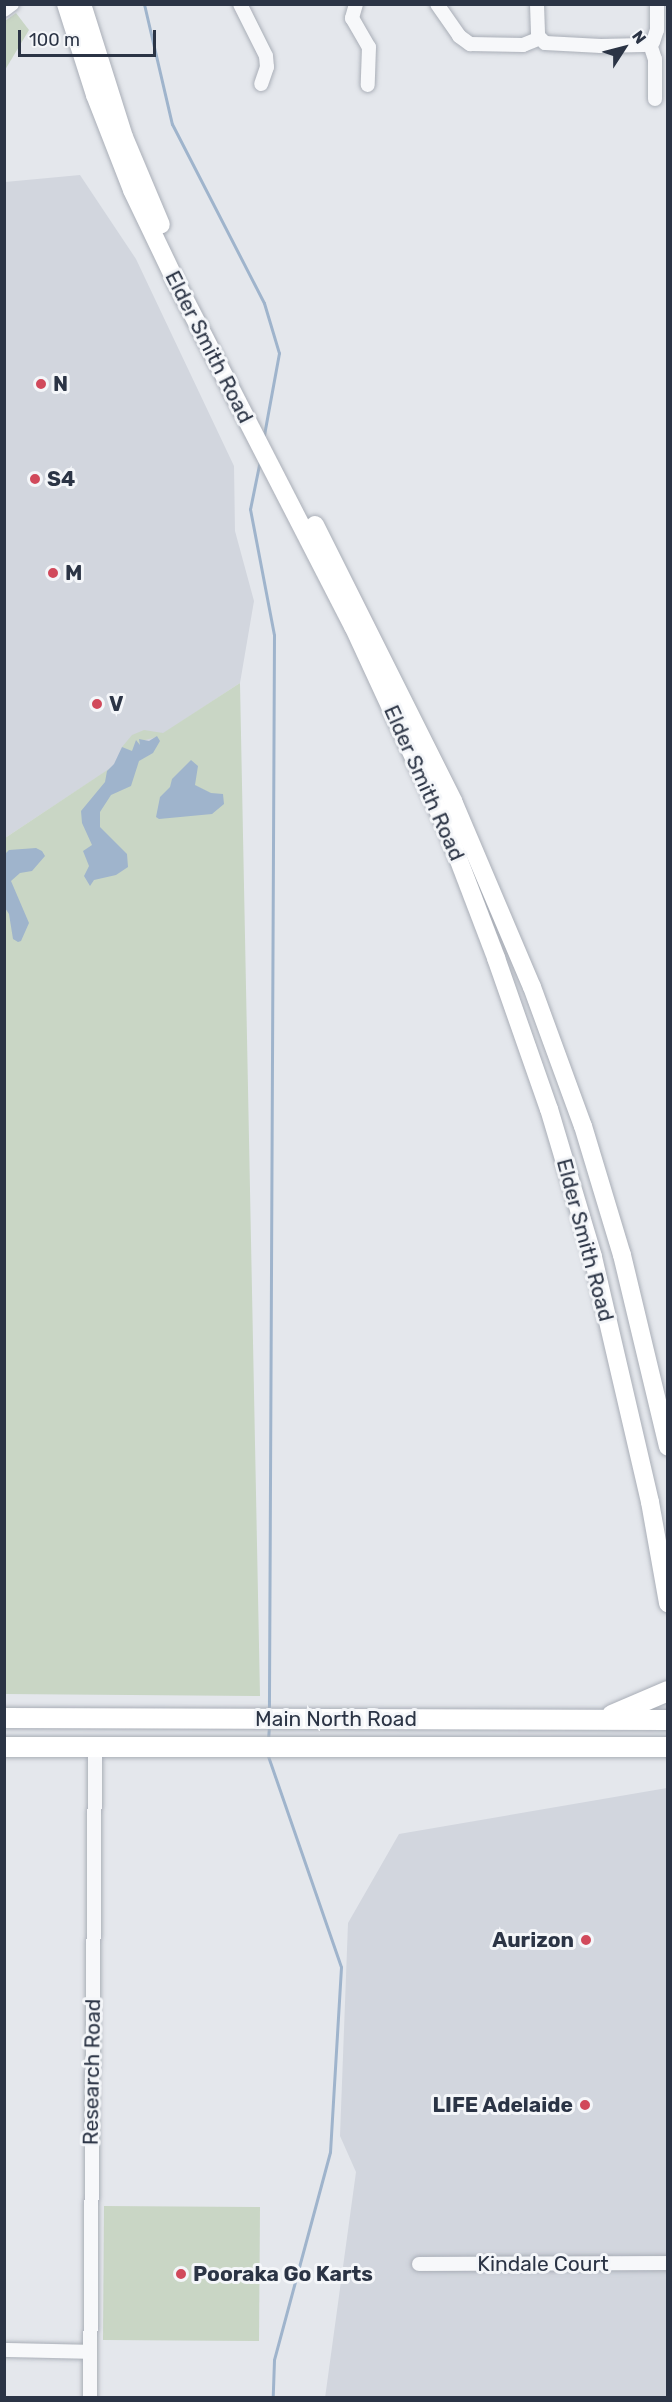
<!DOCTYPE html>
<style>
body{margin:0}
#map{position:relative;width:672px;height:2402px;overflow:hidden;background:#e4e7ec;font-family:Rubik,sans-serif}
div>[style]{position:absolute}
.built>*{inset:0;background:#d2d6de}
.green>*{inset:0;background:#c9d6c5}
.water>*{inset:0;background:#9fb4cc}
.stream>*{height:3px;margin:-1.5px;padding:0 1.5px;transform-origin:1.5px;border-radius:1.5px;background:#9fb4cc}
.roads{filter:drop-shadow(0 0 2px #a9aeb7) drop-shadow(0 0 2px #a9aeb7)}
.minor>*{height:14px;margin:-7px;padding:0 7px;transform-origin:7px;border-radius:7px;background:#f7f8fa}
.major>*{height:18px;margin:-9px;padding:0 9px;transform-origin:9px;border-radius:9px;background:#fff}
.highway>*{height:20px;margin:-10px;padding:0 10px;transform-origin:10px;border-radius:10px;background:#fff}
.dots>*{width:16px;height:16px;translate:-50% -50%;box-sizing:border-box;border:3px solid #f4f6f9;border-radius:50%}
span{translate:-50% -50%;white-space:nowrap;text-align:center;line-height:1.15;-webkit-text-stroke:6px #f4f6f9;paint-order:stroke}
.street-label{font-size:21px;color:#2b3445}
.poi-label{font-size:21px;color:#2b3445;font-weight:700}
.left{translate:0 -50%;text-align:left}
.right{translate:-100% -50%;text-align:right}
.frame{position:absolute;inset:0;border:6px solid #2b3445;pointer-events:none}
.north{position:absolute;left:594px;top:18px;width:60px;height:60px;-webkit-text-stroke:4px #f4f6f9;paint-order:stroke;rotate:54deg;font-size:16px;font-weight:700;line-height:24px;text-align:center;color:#2b3445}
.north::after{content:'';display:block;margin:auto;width:21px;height:27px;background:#2b3445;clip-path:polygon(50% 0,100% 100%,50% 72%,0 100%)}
.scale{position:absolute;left:18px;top:30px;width:138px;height:27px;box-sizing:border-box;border:3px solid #2b3445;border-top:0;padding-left:8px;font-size:18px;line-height:21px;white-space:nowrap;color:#2b3445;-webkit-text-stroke:4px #f4f6f9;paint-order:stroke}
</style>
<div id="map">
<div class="built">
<i style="clip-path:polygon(80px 175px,136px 259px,234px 466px,235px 531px,254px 601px,240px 683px,5px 838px,5px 182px)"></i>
<i style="clip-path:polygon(667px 1788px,667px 2397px,325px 2398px,356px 2172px,340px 2136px,348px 1923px,399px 1834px)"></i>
</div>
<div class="green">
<i style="clip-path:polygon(16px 13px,29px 30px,5px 70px,5px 21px)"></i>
<i style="clip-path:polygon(240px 683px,260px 1696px,5px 1694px,5px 838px,157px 737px,145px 740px,141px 746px,136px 746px,132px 752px,125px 750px,122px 747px,132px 735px,144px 730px,163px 733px)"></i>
<i style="clip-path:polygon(104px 2206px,260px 2207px,259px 2341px,103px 2340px)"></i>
</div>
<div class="water">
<i style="clip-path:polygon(157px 736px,160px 741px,153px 753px,139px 761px,131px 786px,111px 795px,100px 812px,100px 827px,127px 854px,128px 867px,116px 875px,94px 880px,90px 886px,84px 876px,89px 866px,83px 851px,92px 845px,82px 823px,81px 811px,105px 782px,107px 771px,114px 764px,122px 747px,132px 751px,136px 740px,140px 745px,139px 739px,149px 741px)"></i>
<i style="clip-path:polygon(191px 760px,198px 766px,195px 785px,211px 793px,223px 794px,224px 804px,212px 814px,159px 819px,156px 817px,160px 797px,170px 787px,172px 779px)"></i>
<i style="clip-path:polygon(36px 848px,42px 851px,45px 856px,32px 871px,20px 873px,11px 881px,29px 923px,21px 941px,18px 942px,13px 939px,9px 914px,5px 908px,5px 854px,9px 850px)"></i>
</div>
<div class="stream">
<i style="left:144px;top:4px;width:123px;rotate:76.9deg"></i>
<i style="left:172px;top:124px;width:201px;rotate:62.8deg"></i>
<i style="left:264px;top:303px;width:52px;rotate:73.3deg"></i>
<i style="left:279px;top:353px;width:83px;rotate:100.4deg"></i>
<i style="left:260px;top:460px;width:50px;rotate:101.5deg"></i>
<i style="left:250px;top:509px;width:128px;rotate:79.2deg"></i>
<i style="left:274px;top:635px;width:1078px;rotate:90.27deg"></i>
<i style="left:268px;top:1740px;width:14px;rotate:-86deg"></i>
<i style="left:268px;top:1756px;width:223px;rotate:70.9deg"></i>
<i style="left:341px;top:1967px;width:185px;rotate:93.4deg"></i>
<i style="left:330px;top:2152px;width:215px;rotate:105.1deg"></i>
<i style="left:274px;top:2360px;width:38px;rotate:92deg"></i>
</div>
<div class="roads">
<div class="minor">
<i style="left:240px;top:4px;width:58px;rotate:63.4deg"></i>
<i style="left:266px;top:56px;width:11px;rotate:85deg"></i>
<i style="left:267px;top:67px;width:18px;rotate:109deg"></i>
<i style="left:356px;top:4px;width:15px;rotate:106deg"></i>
<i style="left:352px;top:18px;width:34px;rotate:60deg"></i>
<i style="left:369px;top:47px;width:38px;rotate:92deg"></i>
<i style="left:437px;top:4px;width:39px;rotate:55deg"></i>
<i style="left:459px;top:36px;width:14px;rotate:36deg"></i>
<i style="left:470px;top:44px;width:53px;rotate:1.1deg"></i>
<i style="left:523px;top:45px;width:18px;rotate:-22deg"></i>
<i style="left:537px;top:4px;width:32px;rotate:88deg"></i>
<i style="left:538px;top:36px;width:10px;rotate:45deg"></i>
<i style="left:545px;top:43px;width:56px;rotate:3.1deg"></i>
<i style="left:601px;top:46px;width:42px;rotate:-1.4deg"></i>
<i style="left:643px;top:45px;width:10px;rotate:-17deg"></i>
<i style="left:653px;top:42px;width:13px;rotate:-72deg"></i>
<i style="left:657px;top:30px;width:26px;rotate:-90deg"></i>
<i style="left:4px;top:10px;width:10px;rotate:-37deg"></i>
<i style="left:650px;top:44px;width:16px;rotate:72deg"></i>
<i style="left:655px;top:59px;width:40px;rotate:90deg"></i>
<i style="left:419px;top:2264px;width:249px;rotate:-0.2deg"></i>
<i style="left:4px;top:2350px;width:86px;rotate:1.3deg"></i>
<i style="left:90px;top:2398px;width:651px;rotate:-89.56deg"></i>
</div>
<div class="major">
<i style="left:66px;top:4px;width:96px;rotate:72.3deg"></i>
<i style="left:95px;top:95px;width:102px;rotate:68.7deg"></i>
<i style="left:132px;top:190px;width:104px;rotate:64.4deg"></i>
<i style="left:177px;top:284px;width:385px;rotate:62.8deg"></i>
<i style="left:353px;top:626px;width:227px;rotate:65.2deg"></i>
<i style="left:448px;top:832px;width:135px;rotate:69.1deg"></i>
<i style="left:496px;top:958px;width:160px;rotate:70.7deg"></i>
<i style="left:549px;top:1109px;width:154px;rotate:73.4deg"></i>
<i style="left:593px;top:1257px;width:252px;rotate:76.9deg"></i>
<i style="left:650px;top:1502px;width:103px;rotate:79.9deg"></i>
<i style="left:82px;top:4px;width:139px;rotate:72.5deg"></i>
<i style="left:124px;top:137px;width:95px;rotate:67.2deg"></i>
<i style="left:315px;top:525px;width:309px;rotate:63.4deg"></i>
<i style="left:453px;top:801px;width:202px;rotate:67deg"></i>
<i style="left:532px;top:987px;width:148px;rotate:69.9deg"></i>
<i style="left:583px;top:1126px;width:135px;rotate:73.2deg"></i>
<i style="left:622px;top:1255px;width:197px;rotate:76.5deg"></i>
</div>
<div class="highway">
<i style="left:612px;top:1715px;width:61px;rotate:-23.2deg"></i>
<i style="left:4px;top:1718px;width:664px;rotate:0.17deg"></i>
<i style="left:4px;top:1747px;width:664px"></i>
</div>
</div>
<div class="dots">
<i style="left:41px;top:384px;background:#d1495b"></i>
<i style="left:35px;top:479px;background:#d1495b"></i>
<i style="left:53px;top:573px;background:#d1495b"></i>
<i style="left:97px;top:704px;background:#d1495b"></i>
<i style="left:586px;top:1940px;background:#d1495b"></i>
<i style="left:585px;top:2105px;background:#d1495b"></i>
<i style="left:181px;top:2274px;background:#d1495b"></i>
</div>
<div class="street-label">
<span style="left:209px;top:347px;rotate:63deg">Elder Smith Road</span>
<span style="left:424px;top:783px;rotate:66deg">Elder Smith Road</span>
<span style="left:585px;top:1240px;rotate:75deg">Elder Smith Road</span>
<span style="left:336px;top:1719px">Main North Road</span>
<span style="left:92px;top:2072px;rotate:-89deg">Research Road</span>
<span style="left:543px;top:2264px">Kindale Court</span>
</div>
<div class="poi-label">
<span class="left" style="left:53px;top:384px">N</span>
<span class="left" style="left:47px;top:479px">S4</span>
<span class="left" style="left:65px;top:573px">M</span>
<span class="left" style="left:109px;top:704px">V</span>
<span class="right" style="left:574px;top:1940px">Aurizon</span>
<span class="right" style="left:573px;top:2105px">LIFE Adelaide</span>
<span class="left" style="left:193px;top:2274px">Pooraka Go Karts</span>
</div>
<div class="frame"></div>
<div class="north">N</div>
<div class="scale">100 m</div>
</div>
